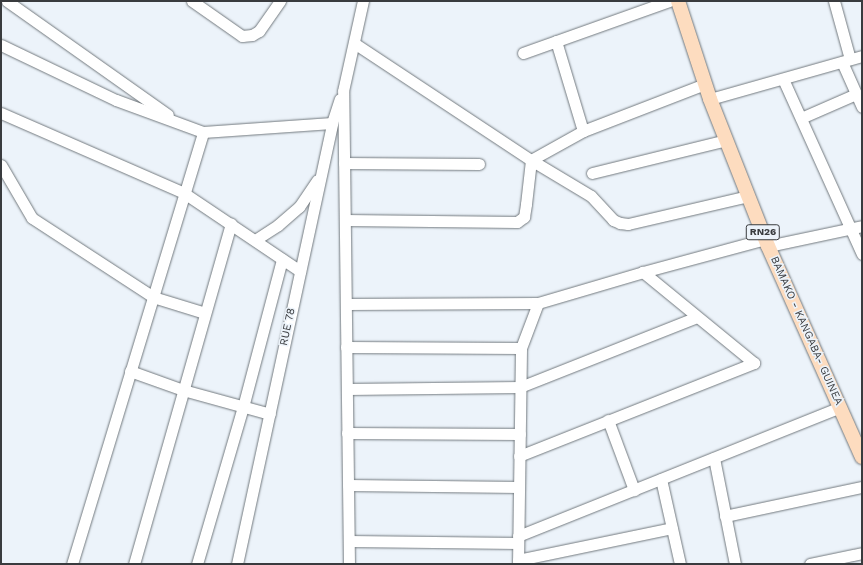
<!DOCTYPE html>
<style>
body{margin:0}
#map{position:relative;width:863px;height:565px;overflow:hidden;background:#ecf3fa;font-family:"Work Sans",sans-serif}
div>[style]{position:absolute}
.roads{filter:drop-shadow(0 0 1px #72797e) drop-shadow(0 0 1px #72797e)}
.minor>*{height:11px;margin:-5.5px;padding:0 5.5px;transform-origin:5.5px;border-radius:5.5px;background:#fff}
.major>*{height:14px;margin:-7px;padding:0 7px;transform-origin:7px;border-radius:7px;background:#fddcbf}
span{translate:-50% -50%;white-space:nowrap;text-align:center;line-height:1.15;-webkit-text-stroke:3px #ecf3fa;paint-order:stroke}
.shield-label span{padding:1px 3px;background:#ecf3fa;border:1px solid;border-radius:3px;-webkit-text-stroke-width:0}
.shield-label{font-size:10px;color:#393b3e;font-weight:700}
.street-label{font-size:11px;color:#393b3e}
.frame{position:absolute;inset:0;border:2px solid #393b3e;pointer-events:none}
</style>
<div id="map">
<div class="roads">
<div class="minor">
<i style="left:7px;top:1px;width:197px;rotate:35.3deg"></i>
<i style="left:192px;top:1px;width:61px;rotate:35deg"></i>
<i style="left:242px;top:36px;width:10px;rotate:-6deg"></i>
<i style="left:252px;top:35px;width:8px;rotate:-30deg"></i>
<i style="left:259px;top:31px;width:37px;rotate:-55deg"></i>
<i style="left:834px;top:1px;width:60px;rotate:74.6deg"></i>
<i style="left:556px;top:41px;width:94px;rotate:73.3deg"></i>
<i style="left:354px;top:43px;width:212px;rotate:33.5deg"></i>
<i style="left:531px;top:160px;width:70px;rotate:31deg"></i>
<i style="left:591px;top:196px;width:33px;rotate:47deg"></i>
<i style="left:613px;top:220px;width:8px;rotate:23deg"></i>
<i style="left:620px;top:223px;width:8px;rotate:7deg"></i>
<i style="left:628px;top:224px;width:123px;rotate:-13.1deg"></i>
<i style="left:1px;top:45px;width:127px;rotate:25.6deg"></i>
<i style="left:116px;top:100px;width:93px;rotate:20.2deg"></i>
<i style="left:203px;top:132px;width:129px;rotate:-4deg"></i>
<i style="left:523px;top:53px;width:155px;rotate:-19.6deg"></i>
<i style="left:842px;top:62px;width:49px;rotate:66deg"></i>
<i style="left:783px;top:79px;width:192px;rotate:65.7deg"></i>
<i style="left:710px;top:99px;width:158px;rotate:-15.8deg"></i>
<i style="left:1px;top:113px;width:200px;rotate:23.6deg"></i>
<i style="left:184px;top:193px;width:140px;rotate:33.9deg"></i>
<i style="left:801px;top:118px;width:60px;rotate:-23.6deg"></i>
<i style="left:344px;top:163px;width:135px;rotate:0.4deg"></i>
<i style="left:1px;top:165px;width:61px;rotate:59.7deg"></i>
<i style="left:32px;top:218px;width:145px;rotate:33.1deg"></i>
<i style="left:153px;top:297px;width:54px;rotate:17.1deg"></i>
<i style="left:592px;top:173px;width:138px;rotate:-13.8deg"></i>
<i style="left:345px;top:220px;width:172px;rotate:0.7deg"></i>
<i style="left:517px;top:222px;width:9px;rotate:-36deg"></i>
<i style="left:524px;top:217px;width:13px;rotate:-81deg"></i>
<i style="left:526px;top:204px;width:44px;rotate:-83.5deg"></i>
<i style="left:531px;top:160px;width:60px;rotate:-29.1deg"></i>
<i style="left:583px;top:131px;width:131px;rotate:-21.1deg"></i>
<i style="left:255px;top:240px;width:27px;rotate:-33deg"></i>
<i style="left:278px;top:225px;width:28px;rotate:-41deg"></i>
<i style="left:299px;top:207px;width:32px;rotate:-56deg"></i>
<i style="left:768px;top:246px;width:96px;rotate:-12deg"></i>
<i style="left:346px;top:304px;width:192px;rotate:-0.3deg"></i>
<i style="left:538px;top:303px;width:109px;rotate:-16.4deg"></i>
<i style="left:643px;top:272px;width:126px;rotate:-15.1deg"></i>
<i style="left:346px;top:347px;width:175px;rotate:0.3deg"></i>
<i style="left:130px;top:371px;width:56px;rotate:19.7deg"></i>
<i style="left:183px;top:390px;width:90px;rotate:15.4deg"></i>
<i style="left:347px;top:389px;width:173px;rotate:-0.7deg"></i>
<i style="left:520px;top:387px;width:190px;rotate:-21.6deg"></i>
<i style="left:608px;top:420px;width:75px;rotate:69.6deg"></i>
<i style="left:347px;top:433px;width:173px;rotate:0.3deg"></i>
<i style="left:519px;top:456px;width:253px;rotate:-21.6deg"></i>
<i style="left:754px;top:363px;width:144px;rotate:-140.7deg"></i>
<i style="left:714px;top:458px;width:108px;rotate:78.8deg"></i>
<i style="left:661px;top:479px;width:87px;rotate:77.4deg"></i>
<i style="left:348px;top:485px;width:171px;rotate:0.7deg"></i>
<i style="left:725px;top:516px;width:140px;rotate:-12deg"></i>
<i style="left:518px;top:536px;width:347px;rotate:-21.8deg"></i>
<i style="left:349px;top:541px;width:169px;rotate:0.7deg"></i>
<i style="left:518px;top:560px;width:157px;rotate:-11.7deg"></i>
<i style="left:72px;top:564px;width:451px;rotate:-73.1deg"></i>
<i style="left:134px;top:564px;width:354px;rotate:-74.1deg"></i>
<i style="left:197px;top:564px;width:164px;rotate:-73.7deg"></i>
<i style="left:243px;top:407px;width:153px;rotate:-75.2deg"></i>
<i style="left:237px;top:564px;width:451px;rotate:-77.8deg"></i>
<i style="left:332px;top:123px;width:25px;rotate:-72deg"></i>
<i style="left:349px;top:564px;width:473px;rotate:-90.7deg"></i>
<i style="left:343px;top:91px;width:92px;rotate:-77.5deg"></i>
<i style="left:518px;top:564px;width:216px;rotate:-89.2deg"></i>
<i style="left:521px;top:348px;width:48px;rotate:-69.3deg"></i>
<i style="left:810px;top:564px;width:53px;rotate:-11.9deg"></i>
</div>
<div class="major">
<i style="left:678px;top:1px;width:103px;rotate:71.9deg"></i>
<i style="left:710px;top:99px;width:158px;rotate:68.5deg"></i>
<i style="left:768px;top:246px;width:231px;rotate:66deg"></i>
</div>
</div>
<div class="shield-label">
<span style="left:763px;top:232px">RN26</span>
</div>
<div class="street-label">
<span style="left:288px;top:327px;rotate:-78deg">RUE 78</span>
<span style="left:806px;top:331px;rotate:66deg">BAMAKO - KANGABA- GUINEA</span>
</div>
<div class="frame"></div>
</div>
